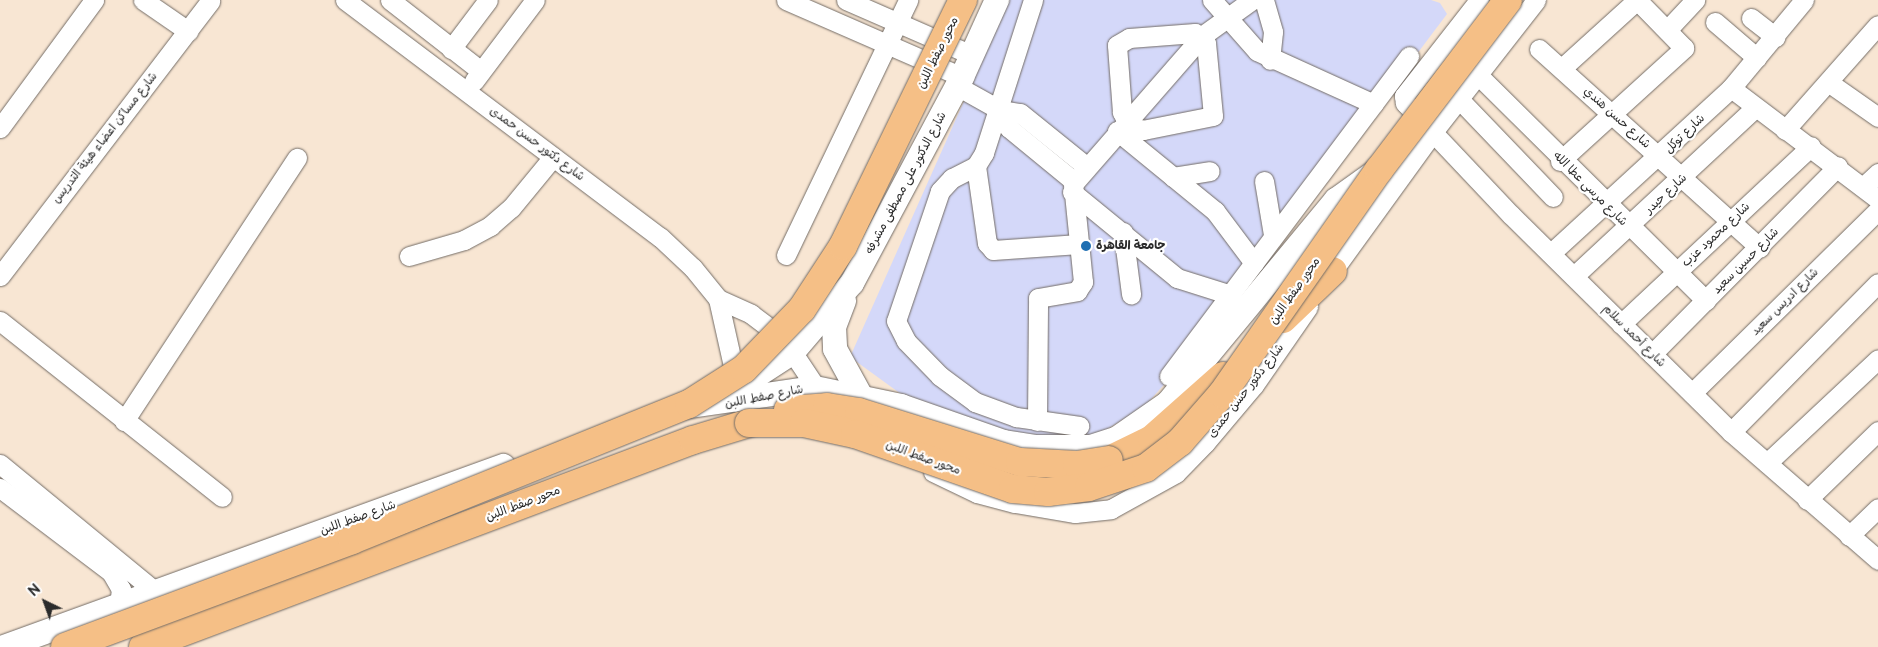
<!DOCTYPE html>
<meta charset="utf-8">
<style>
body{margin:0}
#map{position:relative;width:1878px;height:647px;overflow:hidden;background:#f8e6d3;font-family:"Balsamiq Sans","Playpen Sans Arabic",sans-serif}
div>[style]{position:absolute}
.built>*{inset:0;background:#d4d8f9}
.roads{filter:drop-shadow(0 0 1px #736c66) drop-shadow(0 0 1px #736c66)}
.minor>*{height:19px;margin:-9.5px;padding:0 9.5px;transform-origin:9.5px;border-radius:9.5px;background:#fff}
.tertiary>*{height:24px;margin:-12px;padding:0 12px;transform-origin:12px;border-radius:12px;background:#fff}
.primary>*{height:28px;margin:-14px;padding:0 14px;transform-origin:14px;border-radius:14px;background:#f5bf86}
.bridges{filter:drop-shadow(0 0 1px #736c66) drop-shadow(0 0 1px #736c66)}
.primary-bridge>*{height:28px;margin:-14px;padding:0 14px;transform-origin:14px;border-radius:14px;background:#f5bf86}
.dots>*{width:14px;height:14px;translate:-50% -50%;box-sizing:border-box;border:2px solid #fff;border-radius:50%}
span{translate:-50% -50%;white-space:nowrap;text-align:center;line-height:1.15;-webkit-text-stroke:4.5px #fff;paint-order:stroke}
.street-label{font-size:12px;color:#2b2b2b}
.poi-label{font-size:12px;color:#2b2b2b;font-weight:700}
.left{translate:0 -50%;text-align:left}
.north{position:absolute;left:20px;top:577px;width:50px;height:50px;-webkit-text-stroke:4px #fff;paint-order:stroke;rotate:318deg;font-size:14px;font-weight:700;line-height:20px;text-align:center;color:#2b2b2b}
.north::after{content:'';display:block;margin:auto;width:18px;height:22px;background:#2b2b2b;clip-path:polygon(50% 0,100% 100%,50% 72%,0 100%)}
</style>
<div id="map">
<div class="built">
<i style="clip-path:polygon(1009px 0,1431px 0,1440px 3px,1447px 14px,1192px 353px,1145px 406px,1096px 436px,1031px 440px,912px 402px,850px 357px)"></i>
</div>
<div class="roads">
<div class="minor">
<i style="left:143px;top:0;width:55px;rotate:34.6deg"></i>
<i style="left:345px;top:0;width:394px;rotate:37deg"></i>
<i style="left:660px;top:237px;width:45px;rotate:43.2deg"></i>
<i style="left:693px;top:268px;width:40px;rotate:51deg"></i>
<i style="left:718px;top:299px;width:87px;rotate:77.4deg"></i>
<i style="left:390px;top:0;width:115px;rotate:38deg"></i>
<i style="left:786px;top:0;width:192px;rotate:23.6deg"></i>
<i style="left:846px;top:0;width:137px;rotate:23.6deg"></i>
<i style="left:1033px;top:0;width:161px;rotate:107.8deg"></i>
<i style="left:984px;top:153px;width:15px;rotate:122deg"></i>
<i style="left:976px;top:166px;width:27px;rotate:153deg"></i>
<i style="left:952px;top:178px;width:18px;rotate:133deg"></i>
<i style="left:940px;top:191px;width:137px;rotate:108.7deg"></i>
<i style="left:896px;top:321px;width:22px;rotate:63deg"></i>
<i style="left:906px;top:341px;width:49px;rotate:45.8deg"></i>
<i style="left:940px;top:376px;width:44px;rotate:36.6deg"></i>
<i style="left:975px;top:402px;width:44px;rotate:20.1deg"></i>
<i style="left:1016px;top:417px;width:64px;rotate:8.1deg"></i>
<i style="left:1212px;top:0;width:68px;rotate:48.6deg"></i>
<i style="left:1257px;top:51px;width:128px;rotate:24.4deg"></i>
<i style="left:1264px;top:0;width:33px;rotate:74deg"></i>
<i style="left:1273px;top:32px;width:28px;rotate:96deg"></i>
<i style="left:1479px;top:0;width:122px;rotate:128deg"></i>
<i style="left:1404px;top:96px;width:7px;rotate:82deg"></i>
<i style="left:1405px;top:103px;width:154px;rotate:46.6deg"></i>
<i style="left:1511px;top:215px;width:309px;rotate:44.6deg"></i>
<i style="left:1731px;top:432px;width:195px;rotate:41deg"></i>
<i style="left:1751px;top:18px;width:31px;rotate:38deg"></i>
<i style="left:1715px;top:22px;width:55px;rotate:40.6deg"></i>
<i style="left:1668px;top:29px;width:40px;rotate:-47deg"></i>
<i style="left:1195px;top:33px;width:15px;rotate:42deg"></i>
<i style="left:1206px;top:43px;width:73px;rotate:84.5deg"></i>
<i style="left:1213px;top:116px;width:71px;rotate:168.7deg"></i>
<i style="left:1143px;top:130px;width:15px;rotate:-164deg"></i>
<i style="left:1129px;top:126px;width:16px;rotate:-117deg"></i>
<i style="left:1122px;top:112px;width:67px;rotate:-94.3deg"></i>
<i style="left:1117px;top:45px;width:14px;rotate:-30deg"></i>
<i style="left:1129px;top:38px;width:66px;rotate:-4.3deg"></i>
<i style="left:451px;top:49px;width:61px;rotate:-52.9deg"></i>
<i style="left:1539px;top:49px;width:297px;rotate:42deg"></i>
<i style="left:1477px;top:74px;width:322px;rotate:44.7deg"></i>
<i style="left:474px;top:81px;width:101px;rotate:-53deg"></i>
<i style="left:1828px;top:82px;width:61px;rotate:35deg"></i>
<i style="left:957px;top:86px;width:49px;rotate:29.2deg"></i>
<i style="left:1000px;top:110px;width:20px;rotate:9deg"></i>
<i style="left:1020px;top:113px;width:86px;rotate:38.9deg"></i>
<i style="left:1731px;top:88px;width:184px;rotate:37.1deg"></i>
<i style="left:1458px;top:98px;width:137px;rotate:46.2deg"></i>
<i style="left:1000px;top:110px;width:20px;rotate:63deg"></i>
<i style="left:1009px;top:128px;width:85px;rotate:39.3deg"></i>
<i style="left:0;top:128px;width:159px;rotate:-53.7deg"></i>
<i style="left:1785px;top:130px;width:140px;rotate:-48.5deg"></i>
<i style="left:1117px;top:131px;width:127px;rotate:39.2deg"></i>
<i style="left:1215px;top:211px;width:65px;rotate:53.1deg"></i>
<i style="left:1560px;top:161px;width:168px;rotate:-42.3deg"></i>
<i style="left:1684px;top:48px;width:67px;rotate:-134.4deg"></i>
<i style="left:1637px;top:0;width:101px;rotate:137.8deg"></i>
<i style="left:976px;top:166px;width:78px;rotate:81.9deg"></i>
<i style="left:987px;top:243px;width:9px;rotate:49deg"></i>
<i style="left:993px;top:250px;width:86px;rotate:-4deg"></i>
<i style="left:1173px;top:177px;width:37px;rotate:-9deg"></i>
<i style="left:1264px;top:181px;width:55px;rotate:80.5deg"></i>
<i style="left:1863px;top:187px;width:21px;rotate:-43deg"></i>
<i style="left:1072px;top:192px;width:136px;rotate:39.3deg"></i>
<i style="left:1177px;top:278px;width:57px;rotate:17.5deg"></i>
<i style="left:1123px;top:232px;width:63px;rotate:82.6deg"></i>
<i style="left:1551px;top:253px;width:244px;rotate:-42.5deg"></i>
<i style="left:1731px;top:88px;width:114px;rotate:-50.3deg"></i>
<i style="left:786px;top:255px;width:283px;rotate:-64.4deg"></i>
<i style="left:409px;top:256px;width:57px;rotate:-16.2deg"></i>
<i style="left:464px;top:240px;width:30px;rotate:-28deg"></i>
<i style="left:490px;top:226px;width:28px;rotate:-41deg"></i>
<i style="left:511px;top:208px;width:66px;rotate:-50.5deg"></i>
<i style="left:0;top:276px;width:346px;rotate:-52.6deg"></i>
<i style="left:1574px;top:276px;width:246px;rotate:-42.9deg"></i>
<i style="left:1326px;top:280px;width:183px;rotate:-54.1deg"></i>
<i style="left:1433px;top:132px;width:167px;rotate:-52deg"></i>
<i style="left:718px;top:299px;width:36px;rotate:24deg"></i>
<i style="left:751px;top:314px;width:40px;rotate:37deg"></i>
<i style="left:783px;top:338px;width:72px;rotate:56.3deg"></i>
<i style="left:0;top:321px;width:283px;rotate:38.4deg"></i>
<i style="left:1621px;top:324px;width:260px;rotate:-43.1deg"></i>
<i style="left:1652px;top:354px;width:264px;rotate:-45.3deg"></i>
<i style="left:1169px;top:376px;width:400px;rotate:-53.1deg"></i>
<i style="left:1692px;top:393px;width:261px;rotate:-44.5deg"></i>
<i style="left:124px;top:421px;width:315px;rotate:-56.7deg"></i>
<i style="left:1037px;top:421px;width:123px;rotate:-89.5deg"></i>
<i style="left:1038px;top:298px;width:40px;rotate:-10deg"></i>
<i style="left:1077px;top:291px;width:11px;rotate:-56deg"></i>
<i style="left:1083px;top:282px;width:99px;rotate:-95.8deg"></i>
<i style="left:1073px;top:184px;width:196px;rotate:-48.9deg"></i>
<i style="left:1202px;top:36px;width:62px;rotate:-35.8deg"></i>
<i style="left:1731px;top:432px;width:209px;rotate:-45.4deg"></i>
<i style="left:1767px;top:463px;width:152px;rotate:-43.1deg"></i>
<i style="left:0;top:464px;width:203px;rotate:39.4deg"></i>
<i style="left:933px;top:472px;width:49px;rotate:25.5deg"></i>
<i style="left:977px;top:493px;width:39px;rotate:15deg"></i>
<i style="left:1015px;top:503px;width:61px;rotate:9.5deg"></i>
<i style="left:1075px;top:513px;width:36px;rotate:-6deg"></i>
<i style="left:1111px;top:509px;width:74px;rotate:-29deg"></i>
<i style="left:1176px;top:473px;width:42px;rotate:-46deg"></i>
<i style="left:1205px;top:443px;width:76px;rotate:-49.8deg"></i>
<i style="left:1254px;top:385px;width:95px;rotate:-55.3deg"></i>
<i style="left:0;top:488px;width:139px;rotate:37.1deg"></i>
<i style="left:111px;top:572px;width:20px;rotate:60deg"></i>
<i style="left:121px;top:589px;width:17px;rotate:97deg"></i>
<i style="left:1807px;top:500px;width:99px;rotate:-44.2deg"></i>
<i style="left:1849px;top:536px;width:40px;rotate:-44deg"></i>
</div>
<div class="tertiary">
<i style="left:844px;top:301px;width:28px;rotate:111deg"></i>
<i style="left:834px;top:327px;width:22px;rotate:87deg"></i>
<i style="left:835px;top:349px;width:60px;rotate:61.3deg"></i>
<i style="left:727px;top:395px;width:79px;rotate:-33.1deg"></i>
<i style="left:793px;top:352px;width:91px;rotate:-49.5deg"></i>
<i style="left:852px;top:283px;width:234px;rotate:-61.9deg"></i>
<i style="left:962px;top:77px;width:85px;rotate:-65.6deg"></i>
<i style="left:684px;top:407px;width:132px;rotate:-8.3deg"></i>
<i style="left:815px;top:388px;width:88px;rotate:11.8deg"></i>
<i style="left:901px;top:406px;width:109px;rotate:19.3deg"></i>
<i style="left:1004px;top:442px;width:31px;rotate:9deg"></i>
<i style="left:1035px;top:447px;width:56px"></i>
<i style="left:1091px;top:447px;width:26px;rotate:-18deg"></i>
<i style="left:1116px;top:439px;width:63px;rotate:-34.7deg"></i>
<i style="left:1168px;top:403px;width:264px;rotate:-50.4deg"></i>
<i style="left:1336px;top:200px;width:52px;rotate:-35.5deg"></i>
<i style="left:4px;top:647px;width:531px;rotate:-19.94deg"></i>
</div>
<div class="primary">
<i style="left:1283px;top:319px;width:69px;rotate:-43.8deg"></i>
<i style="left:1109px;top:460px;width:48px;rotate:-26deg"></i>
<i style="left:1152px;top:439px;width:95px;rotate:-41.6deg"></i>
<i style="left:143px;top:647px;width:588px;rotate:-20.62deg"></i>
<i style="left:693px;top:440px;width:59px;rotate:-16.9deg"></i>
</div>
</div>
<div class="bridges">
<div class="primary-bridge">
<i style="left:788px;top:410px;width:39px;rotate:-4deg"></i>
<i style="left:827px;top:407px;width:32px;rotate:9deg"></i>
<i style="left:859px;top:412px;width:169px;rotate:17.3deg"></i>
<i style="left:1020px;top:462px;width:57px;rotate:3deg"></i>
<i style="left:1077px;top:465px;width:32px;rotate:-9deg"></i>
<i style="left:749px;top:423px;width:55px"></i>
<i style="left:804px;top:423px;width:52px;rotate:12.2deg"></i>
<i style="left:855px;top:434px;width:167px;rotate:19.2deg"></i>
<i style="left:1013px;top:489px;width:35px;rotate:5deg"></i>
<i style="left:1048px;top:492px;width:41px;rotate:-7deg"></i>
<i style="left:1089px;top:487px;width:60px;rotate:-18.4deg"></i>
<i style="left:1146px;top:468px;width:43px;rotate:-37.4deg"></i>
<i style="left:1180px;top:442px;width:64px;rotate:-48.8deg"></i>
<i style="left:1222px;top:394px;width:274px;rotate:-55deg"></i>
<i style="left:1379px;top:170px;width:213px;rotate:-52.8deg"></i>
<i style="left:65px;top:647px;width:306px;rotate:-20.4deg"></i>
<i style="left:352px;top:540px;width:363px;rotate:-22deg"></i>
<i style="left:689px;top:404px;width:65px;rotate:-32.5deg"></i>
<i style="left:744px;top:369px;width:83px;rotate:-46deg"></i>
<i style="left:802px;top:309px;width:75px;rotate:-56.9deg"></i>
<i style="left:843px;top:246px;width:274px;rotate:-64deg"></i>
</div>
</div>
<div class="dots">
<i style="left:1086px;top:246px;background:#1f6fb2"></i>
</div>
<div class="street-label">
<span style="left:938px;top:53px;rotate:-64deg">محور صفط اللبن</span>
<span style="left:1617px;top:118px;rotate:42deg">شارع حسن هندي</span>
<span style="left:1685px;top:134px;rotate:-44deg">شارع توكل</span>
<span style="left:105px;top:138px;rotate:-52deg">شارع مساكن اعضاء هيئة التدريس</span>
<span style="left:537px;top:144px;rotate:37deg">شارع دكتور حسن حمدى</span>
<span style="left:906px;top:183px;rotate:-62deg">شارع الدكتور على مصطفى مشرفه</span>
<span style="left:1590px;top:189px;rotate:45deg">شارع مرسى عطا الله</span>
<span style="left:1666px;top:194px;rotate:-43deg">شارع حيدر</span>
<span style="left:1716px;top:235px;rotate:-43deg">شارع محمود عزب</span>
<span style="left:1746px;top:261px;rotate:-45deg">شارع حسين سعيد</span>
<span style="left:1295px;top:291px;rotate:-55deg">محور صفط اللبن</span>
<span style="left:1785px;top:302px;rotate:-45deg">شارع ادريس سعيد</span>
<span style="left:1634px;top:336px;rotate:45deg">شارع أحمد سلام</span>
<span style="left:1246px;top:391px;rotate:-52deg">شارع دكتور حسن حمدى</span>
<span style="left:764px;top:397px;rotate:-11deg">شارع صفط اللبن</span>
<span style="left:923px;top:458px;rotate:20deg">محور صفط اللبن</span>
<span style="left:523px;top:504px;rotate:-21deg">محور صفط اللبن</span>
<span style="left:358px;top:518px;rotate:-20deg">شارع صفط اللبن</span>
</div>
<div class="poi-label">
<span class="left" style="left:1096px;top:246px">جامعة القاهرة</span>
</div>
<div class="north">N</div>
</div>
